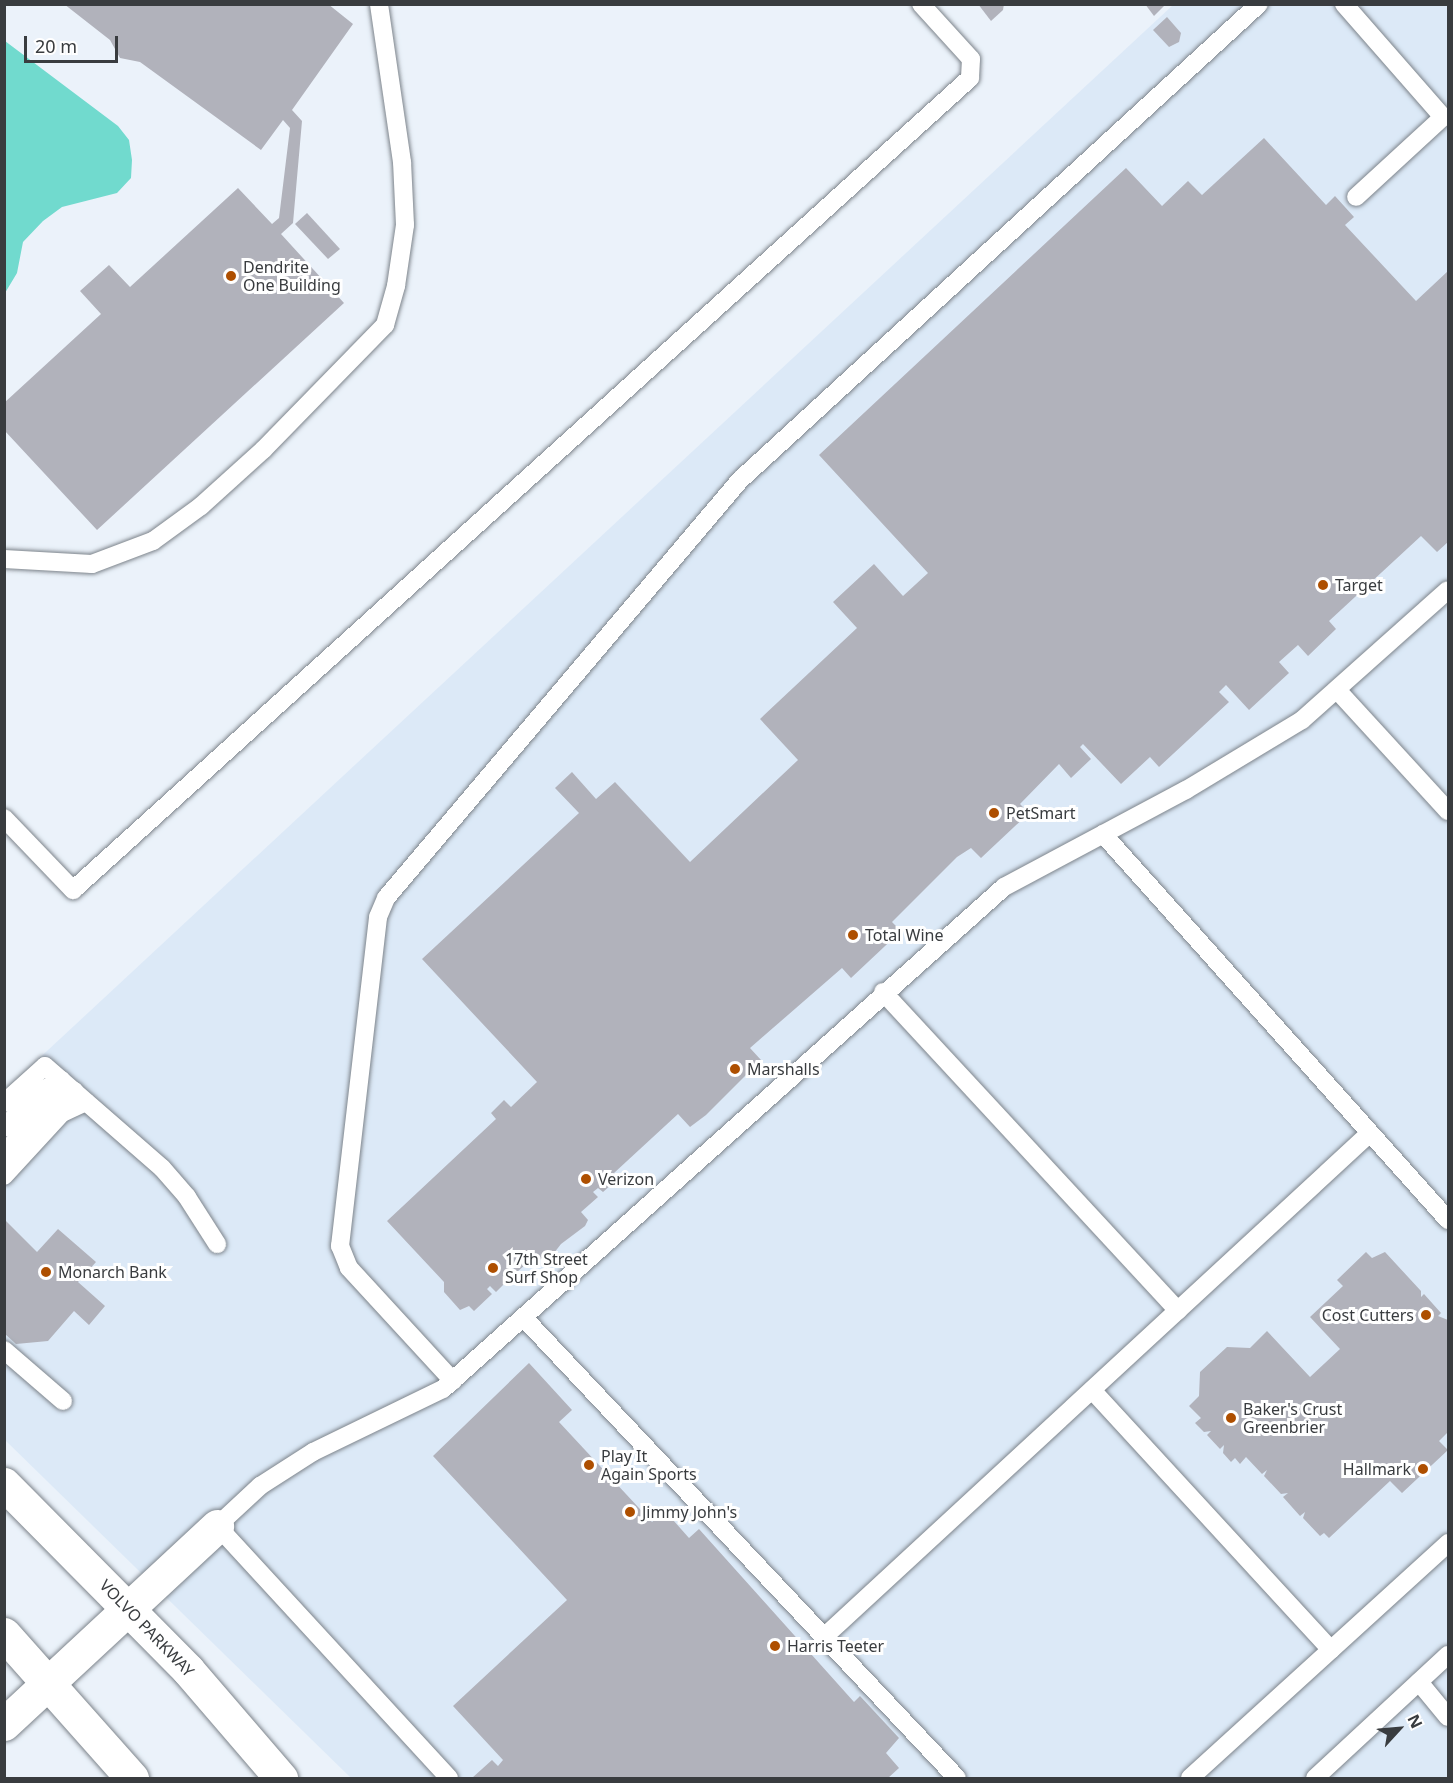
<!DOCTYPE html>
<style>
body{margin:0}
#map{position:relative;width:1453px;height:1783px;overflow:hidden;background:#ebf2fa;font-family:"Noto Sans",sans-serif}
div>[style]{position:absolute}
.built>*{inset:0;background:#dce9f7}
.water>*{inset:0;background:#71dace}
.building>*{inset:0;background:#b1b2bb}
.roads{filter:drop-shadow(0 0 2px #7d848b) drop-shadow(0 0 2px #7d848b)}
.lane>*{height:18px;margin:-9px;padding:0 9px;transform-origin:9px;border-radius:9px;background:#fff}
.street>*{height:33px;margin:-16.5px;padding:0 16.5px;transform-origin:16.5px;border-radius:16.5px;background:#fff}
.secondary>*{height:33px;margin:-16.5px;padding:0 16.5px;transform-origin:16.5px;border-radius:16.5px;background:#fff}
.dots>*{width:16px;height:16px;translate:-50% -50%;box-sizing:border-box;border:3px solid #fff;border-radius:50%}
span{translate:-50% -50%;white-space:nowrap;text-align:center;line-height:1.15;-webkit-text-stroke:6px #fff;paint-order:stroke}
.poi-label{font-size:16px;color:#393c3f}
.left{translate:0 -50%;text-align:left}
.right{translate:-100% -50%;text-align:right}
.street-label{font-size:16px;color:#393c3f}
.frame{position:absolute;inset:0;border:6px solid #393c3f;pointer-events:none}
.north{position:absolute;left:1369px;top:1699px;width:60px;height:60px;-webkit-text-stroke:4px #fff;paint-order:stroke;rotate:64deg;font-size:16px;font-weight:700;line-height:24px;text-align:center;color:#393c3f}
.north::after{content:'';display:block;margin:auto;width:21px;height:27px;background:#393c3f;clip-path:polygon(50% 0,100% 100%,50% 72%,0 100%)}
.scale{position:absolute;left:24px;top:36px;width:94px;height:27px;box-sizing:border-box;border:3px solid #393c3f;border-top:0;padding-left:8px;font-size:18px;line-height:21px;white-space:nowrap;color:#393c3f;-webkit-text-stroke:4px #fff;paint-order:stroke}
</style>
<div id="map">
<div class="built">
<i style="clip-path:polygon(1173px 5px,1448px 5px,1448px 1778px,351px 1778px,5px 1440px,5px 1090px)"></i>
</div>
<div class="water">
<i style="clip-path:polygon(5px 41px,118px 126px,129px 140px,132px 160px,131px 178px,117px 193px,62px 207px,43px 221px,23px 242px,17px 273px,5px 293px)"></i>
</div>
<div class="building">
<i style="clip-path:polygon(64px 4px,328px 4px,353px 24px,292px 110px,302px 121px,293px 223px,281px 234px,344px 303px,97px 530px,4px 430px,4px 403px,101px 314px,80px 291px,109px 265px,130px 287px,238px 188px,272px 224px,279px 218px,290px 128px,283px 120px,261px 150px,140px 62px,120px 58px,110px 40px)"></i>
<i style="clip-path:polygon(978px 4px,1004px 4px,1003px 10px,991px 21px)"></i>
<i style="clip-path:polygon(1145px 4px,1166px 4px,1154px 16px)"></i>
<i style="clip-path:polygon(1167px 17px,1181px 33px,1179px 42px,1169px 47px,1153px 30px)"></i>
<i style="clip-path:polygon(1264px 138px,1326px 205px,1335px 196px,1354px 217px,1345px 225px,1416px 301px,1448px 271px,1448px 542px,1437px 552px,1421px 536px,1329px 621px,1336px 629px,1308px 656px,1298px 645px,1279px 662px,1289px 673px,1249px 710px,1226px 685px,1219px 692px,1229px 702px,1159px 767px,1150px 757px,1121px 784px,1083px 744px,1080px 747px,1091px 759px,1071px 778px,1059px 764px,1020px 804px,1029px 813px,981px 858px,971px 848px,957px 857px,892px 922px,901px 931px,851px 978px,842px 968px,750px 1048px,761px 1060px,706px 1115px,690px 1127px,678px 1114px,614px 1173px,619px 1178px,603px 1192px,598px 1188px,593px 1192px,598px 1197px,581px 1212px,588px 1220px,585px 1226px,561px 1244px,547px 1262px,534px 1257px,517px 1272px,512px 1267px,508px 1270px,513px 1275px,496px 1292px,490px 1286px,487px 1289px,492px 1294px,474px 1311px,469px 1306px,460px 1310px,444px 1292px,444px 1282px,387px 1221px,496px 1119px,491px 1113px,504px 1100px,511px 1107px,537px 1082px,422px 959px,579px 813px,555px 788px,572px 772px,596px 799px,615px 782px,690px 862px,798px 760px,760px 719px,857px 628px,833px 602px,874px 564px,903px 596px,928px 573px,819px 455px,1126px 168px,1162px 206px,1188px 181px,1202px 195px)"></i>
<i style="clip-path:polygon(307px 213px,340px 249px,328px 259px,295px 224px)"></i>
<i style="clip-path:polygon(4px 1219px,37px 1252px,58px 1229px,96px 1262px,78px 1282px,105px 1306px,89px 1325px,74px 1311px,48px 1341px,16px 1344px,4px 1333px)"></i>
<i style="clip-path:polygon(1366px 1252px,1372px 1258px,1385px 1252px,1421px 1291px,1421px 1297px,1424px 1294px,1441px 1313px,1438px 1316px,1448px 1320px,1448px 1432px,1439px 1441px,1448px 1450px,1402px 1493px,1390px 1481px,1329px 1538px,1324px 1533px,1320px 1536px,1303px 1518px,1305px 1512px,1300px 1516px,1283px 1497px,1288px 1493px,1281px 1494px,1264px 1476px,1267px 1470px,1262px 1474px,1246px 1457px,1240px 1464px,1235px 1458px,1231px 1462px,1223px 1453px,1224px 1445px,1220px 1449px,1207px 1435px,1211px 1431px,1204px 1432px,1195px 1423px,1201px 1418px,1189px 1406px,1199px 1396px,1200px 1372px,1227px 1347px,1250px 1348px,1267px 1331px,1310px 1377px,1340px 1349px,1310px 1317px,1343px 1286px,1337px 1280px)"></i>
<i style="clip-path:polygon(529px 1363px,572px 1410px,559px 1422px,652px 1522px,665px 1511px,689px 1538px,699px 1529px,854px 1702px,860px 1696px,899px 1738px,886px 1753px,899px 1768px,888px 1778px,472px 1778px,492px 1760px,498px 1766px,503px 1760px,453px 1706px,567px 1600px,433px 1456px)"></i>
</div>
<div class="roads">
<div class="lane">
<i style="left:1344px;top:4px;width:150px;rotate:48.8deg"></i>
<i style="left:1443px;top:117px;width:118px;rotate:137.4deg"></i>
<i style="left:4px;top:559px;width:88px;rotate:3.3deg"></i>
<i style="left:92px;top:564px;width:65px;rotate:-20.7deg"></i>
<i style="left:153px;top:541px;width:59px;rotate:-36.1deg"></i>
<i style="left:201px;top:506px;width:84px;rotate:-42.1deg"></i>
<i style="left:263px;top:450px;width:175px;rotate:-45.7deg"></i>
<i style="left:385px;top:325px;width:41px;rotate:-74.2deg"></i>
<i style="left:396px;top:286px;width:62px;rotate:-81.6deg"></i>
<i style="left:405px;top:225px;width:63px;rotate:-92.7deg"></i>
<i style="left:402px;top:162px;width:160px;rotate:-98.3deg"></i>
<i style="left:1338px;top:691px;width:163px;rotate:47.5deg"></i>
<i style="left:4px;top:818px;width:100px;rotate:46.2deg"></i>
<i style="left:73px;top:890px;width:1210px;rotate:-42.15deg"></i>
<i style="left:970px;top:78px;width:19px;rotate:-87deg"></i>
<i style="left:971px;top:59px;width:74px;rotate:-132.3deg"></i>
<i style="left:1103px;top:834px;width:518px;rotate:48.21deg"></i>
<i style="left:883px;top:992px;width:434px;rotate:47.2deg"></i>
<i style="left:4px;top:1103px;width:55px;rotate:-42.1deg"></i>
<i style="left:45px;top:1066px;width:155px;rotate:41.1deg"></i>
<i style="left:162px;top:1168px;width:38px;rotate:49deg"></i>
<i style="left:187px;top:1197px;width:56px;rotate:57.4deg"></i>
<i style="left:4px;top:1128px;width:46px;rotate:-47.6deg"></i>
<i style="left:35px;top:1094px;width:30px;rotate:-28deg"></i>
<i style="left:4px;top:1153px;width:65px;rotate:-47.5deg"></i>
<i style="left:48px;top:1105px;width:30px;rotate:-28deg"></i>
<i style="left:4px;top:1176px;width:86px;rotate:-47.4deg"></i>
<i style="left:62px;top:1113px;width:26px;rotate:-25deg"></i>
<i style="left:523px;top:1317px;width:633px;rotate:46.73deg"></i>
<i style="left:4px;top:1350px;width:78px;rotate:40.8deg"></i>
<i style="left:453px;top:1381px;width:154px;rotate:-132.6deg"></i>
<i style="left:349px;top:1268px;width:24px;rotate:-112deg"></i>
<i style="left:340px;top:1246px;width:331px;rotate:-83.4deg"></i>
<i style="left:378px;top:917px;width:21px;rotate:-67deg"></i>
<i style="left:386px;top:898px;width:548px;rotate:-49.74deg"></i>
<i style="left:740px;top:480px;width:704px;rotate:-42.53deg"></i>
<i style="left:1092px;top:1390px;width:353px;rotate:47.4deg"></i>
<i style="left:824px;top:1637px;width:742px;rotate:-42.71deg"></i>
<i style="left:1419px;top:1682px;width:45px;rotate:50.4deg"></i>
<i style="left:449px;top:1778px;width:343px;rotate:-132.6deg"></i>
<i style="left:217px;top:1526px;width:59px;rotate:-42.9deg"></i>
<i style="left:260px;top:1486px;width:63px;rotate:-32.7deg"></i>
<i style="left:313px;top:1452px;width:144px;rotate:-25.9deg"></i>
<i style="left:443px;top:1389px;width:753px;rotate:-41.82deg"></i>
<i style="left:1004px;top:887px;width:206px;rotate:-28.1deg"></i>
<i style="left:1186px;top:790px;width:135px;rotate:-31.1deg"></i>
<i style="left:1302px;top:720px;width:195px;rotate:-41.7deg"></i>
<i style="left:1190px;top:1778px;width:349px;rotate:-42.3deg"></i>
<i style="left:1315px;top:1778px;width:181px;rotate:-42.8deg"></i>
</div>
<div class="street">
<i style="left:4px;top:1724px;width:291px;rotate:-42.9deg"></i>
</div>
<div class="secondary">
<i style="left:4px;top:1484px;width:262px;rotate:45.3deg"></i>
<i style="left:188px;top:1670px;width:143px;rotate:49.3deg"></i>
<i style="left:4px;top:1634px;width:193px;rotate:48.4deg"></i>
</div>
</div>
<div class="dots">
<i style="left:231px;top:276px;background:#ae4f00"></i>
<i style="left:1323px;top:585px;background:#ae4f00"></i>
<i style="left:994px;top:813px;background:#ae4f00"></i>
<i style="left:853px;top:935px;background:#ae4f00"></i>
<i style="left:735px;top:1069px;background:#ae4f00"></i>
<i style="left:586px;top:1179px;background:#ae4f00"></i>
<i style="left:493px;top:1268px;background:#ae4f00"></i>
<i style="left:46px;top:1272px;background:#ae4f00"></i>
<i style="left:1426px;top:1315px;background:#ae4f00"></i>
<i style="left:1231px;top:1418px;background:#ae4f00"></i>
<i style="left:589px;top:1465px;background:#ae4f00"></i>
<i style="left:1423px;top:1469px;background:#ae4f00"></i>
<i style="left:630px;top:1512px;background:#ae4f00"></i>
<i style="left:775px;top:1646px;background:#ae4f00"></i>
</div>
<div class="poi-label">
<span class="left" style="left:243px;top:276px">Dendrite<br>One Building</span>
<span class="left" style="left:1335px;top:585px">Target</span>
<span class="left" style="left:1006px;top:813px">PetSmart</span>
<span class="left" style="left:865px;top:935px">Total Wine</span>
<span class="left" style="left:747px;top:1069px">Marshalls</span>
<span class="left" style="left:598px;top:1179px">Verizon</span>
<span class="left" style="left:505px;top:1268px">17th Street<br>Surf Shop</span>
<span class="left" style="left:58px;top:1272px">Monarch Bank</span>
<span class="right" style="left:1414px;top:1315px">Cost Cutters</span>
<span class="left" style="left:1243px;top:1418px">Baker's Crust<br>Greenbrier</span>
<span class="left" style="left:601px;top:1465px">Play It<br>Again Sports</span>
<span class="right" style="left:1411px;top:1469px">Hallmark</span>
<span class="left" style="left:642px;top:1512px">Jimmy John's</span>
<span class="left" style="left:787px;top:1646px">Harris Teeter</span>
</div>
<div class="street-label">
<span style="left:147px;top:1628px;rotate:46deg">VOLVO PARKWAY</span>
</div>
<div class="frame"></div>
<div class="north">N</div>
<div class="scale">20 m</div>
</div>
